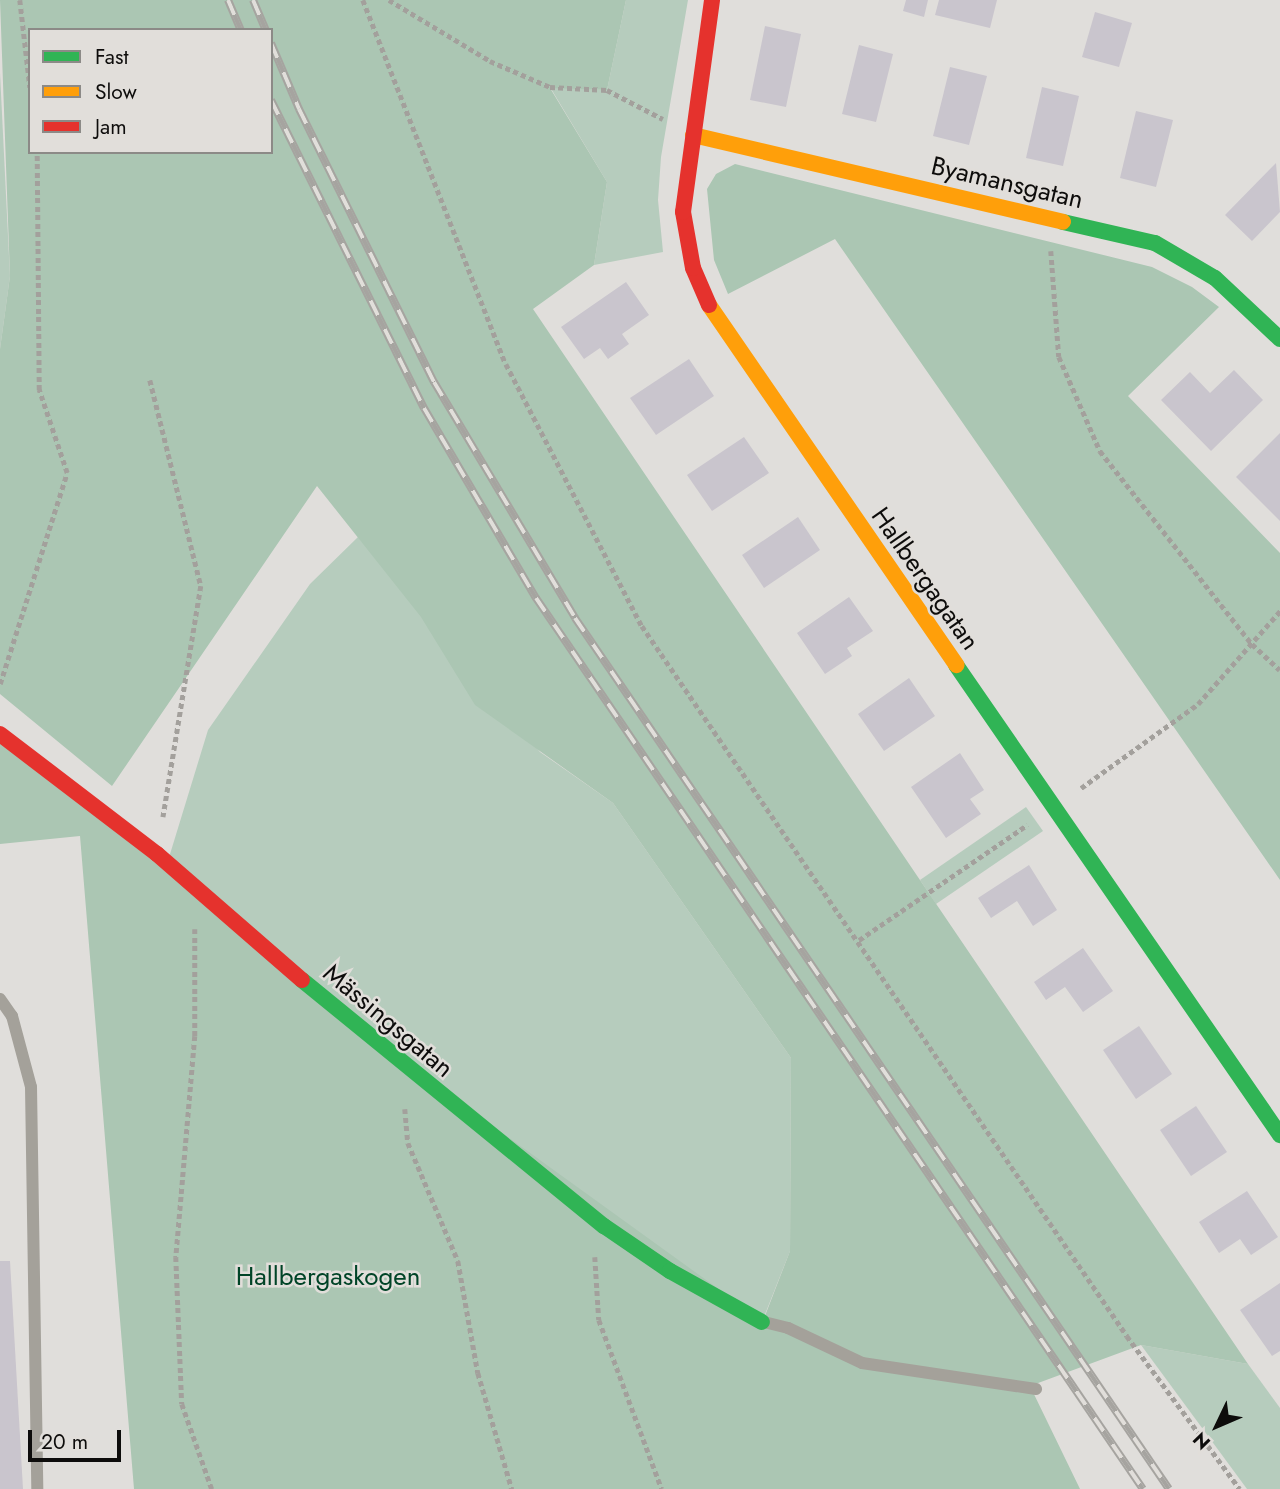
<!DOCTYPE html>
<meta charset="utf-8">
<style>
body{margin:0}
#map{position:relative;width:1280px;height:1489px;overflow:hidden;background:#e0dedb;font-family:Jost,sans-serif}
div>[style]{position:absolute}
.green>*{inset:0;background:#b6ccbd}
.forest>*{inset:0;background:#abc6b3}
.building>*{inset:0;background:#c9c5cd}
.path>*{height:4.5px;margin-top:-2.25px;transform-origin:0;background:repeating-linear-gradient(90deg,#a3a09c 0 5px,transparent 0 8.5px)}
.lane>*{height:12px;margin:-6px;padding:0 6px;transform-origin:6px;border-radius:6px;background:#a4a19a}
.fast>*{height:16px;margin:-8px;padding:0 8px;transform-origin:8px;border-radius:8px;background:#30b455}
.slow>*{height:16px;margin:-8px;padding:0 8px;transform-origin:8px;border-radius:8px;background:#ff9f0a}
.jam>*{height:16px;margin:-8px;padding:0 8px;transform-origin:8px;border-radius:8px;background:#e5322d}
.rail>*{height:8px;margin-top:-4px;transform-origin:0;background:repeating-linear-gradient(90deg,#e1deda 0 16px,#a6a4a0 0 32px);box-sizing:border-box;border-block:2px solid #a6a4a0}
span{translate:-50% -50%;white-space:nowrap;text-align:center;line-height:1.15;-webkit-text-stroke:5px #e1deda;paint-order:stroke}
.street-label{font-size:26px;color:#0d0c0b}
.park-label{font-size:26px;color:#004427}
.legend{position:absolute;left:28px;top:28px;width:245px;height:126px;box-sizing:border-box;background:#e1deda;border:2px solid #8c8a87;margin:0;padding:9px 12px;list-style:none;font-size:21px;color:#0d0c0b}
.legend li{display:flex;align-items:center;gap:14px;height:35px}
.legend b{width:35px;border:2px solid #8c8a87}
.north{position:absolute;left:1182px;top:1391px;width:70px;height:70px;-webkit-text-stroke:5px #e1deda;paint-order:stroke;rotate:226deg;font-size:19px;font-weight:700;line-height:28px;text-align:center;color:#0d0c0b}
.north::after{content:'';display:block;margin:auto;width:24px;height:32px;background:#0d0c0b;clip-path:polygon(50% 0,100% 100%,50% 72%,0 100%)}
.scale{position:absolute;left:28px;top:1430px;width:93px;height:32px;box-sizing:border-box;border:4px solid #0d0c0b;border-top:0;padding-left:9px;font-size:21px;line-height:24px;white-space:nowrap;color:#0d0c0b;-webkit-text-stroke:5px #e1deda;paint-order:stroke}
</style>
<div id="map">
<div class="green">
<i style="clip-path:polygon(626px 0,688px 0,661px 157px,658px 200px,663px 252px,594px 265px,607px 182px,550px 87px,607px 90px)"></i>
<i style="clip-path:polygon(0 73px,10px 276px,0 349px)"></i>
<i style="clip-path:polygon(358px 537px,540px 752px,613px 803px,791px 1058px,790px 1251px,762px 1322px,670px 1271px,167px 864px,208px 730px,310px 584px)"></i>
<i style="clip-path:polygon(1026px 807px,1043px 831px,936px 904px,920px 880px)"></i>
<i style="clip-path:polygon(1141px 1345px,1248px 1364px,1280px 1408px,1280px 1489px,1247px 1489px)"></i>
</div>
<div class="forest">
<i style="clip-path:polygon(evenodd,0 0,626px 0,607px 90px,550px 88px,607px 182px,594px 265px,533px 309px,1248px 1364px,1141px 1345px,1030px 1386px,1080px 1489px,134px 1489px,80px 836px,0 844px,0 734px,365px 1034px,763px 1321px,790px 1251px,791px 1058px,613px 803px,475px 705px,421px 617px,317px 486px,112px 786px,0 694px,0 349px,10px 276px,0 0,30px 30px,271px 30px,271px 152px,30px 152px,30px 30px)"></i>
<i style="clip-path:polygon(735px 164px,1152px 267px,1192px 287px,1219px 307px,1128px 396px,1280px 553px,1280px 880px,835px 239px,728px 294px,714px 260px,707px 189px,716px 174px)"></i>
</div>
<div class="building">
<i style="clip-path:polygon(906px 0,928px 0,924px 17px,903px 11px)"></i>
<i style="clip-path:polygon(939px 0,997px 0,990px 28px,935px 15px)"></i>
<i style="clip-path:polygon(1095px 12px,1132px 23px,1119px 67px,1082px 57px)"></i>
<i style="clip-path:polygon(765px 26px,801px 34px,786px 107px,750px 100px)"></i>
<i style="clip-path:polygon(859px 45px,893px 54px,876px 122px,842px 114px)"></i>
<i style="clip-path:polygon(950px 67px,987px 76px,969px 145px,933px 136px)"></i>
<i style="clip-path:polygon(1042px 87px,1079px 96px,1063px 166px,1026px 158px)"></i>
<i style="clip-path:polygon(1136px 111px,1173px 120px,1156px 187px,1120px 178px)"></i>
<i style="clip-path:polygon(1276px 163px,1280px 212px,1252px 241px,1225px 215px)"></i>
<i style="clip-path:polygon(626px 282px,649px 315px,622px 334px,629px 344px,608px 359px,600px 348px,584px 359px,561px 327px)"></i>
<i style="clip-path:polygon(689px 359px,714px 396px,656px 435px,630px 398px)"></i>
<i style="clip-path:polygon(1234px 370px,1263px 400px,1211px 451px,1161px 400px,1190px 372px,1210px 393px)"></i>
<i style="clip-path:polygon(1280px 433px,1280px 521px,1236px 477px)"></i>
<i style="clip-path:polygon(744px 437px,769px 473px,712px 511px,687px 475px)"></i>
<i style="clip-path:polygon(798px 517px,820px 550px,764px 588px,742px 555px)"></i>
<i style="clip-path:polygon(849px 597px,873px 631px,847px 648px,852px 656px,825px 674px,797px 633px)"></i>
<i style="clip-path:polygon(909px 678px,935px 716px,884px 751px,858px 714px)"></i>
<i style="clip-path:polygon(960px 753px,984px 790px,970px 799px,981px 814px,946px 838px,911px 787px)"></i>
<i style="clip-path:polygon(1029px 865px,1057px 910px,1033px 926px,1017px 901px,991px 918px,978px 898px)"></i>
<i style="clip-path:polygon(1083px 948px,1113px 991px,1083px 1012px,1065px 987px,1046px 1000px,1034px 982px)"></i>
<i style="clip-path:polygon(1139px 1026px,1172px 1074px,1136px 1099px,1103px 1050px)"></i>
<i style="clip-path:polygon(1196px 1106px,1227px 1152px,1191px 1176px,1160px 1130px)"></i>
<i style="clip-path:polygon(1247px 1191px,1278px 1237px,1251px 1255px,1240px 1239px,1219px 1253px,1199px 1222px)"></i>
<i style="clip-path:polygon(0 1261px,10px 1261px,23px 1489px,0 1489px)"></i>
<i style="clip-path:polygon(1280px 1283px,1280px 1351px,1272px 1356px,1240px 1310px)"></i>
</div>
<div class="path">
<i style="left:20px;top:0;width:88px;rotate:83.4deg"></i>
<i style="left:363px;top:0;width:391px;rotate:68.6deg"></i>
<i style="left:506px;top:364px;width:295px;rotate:62.6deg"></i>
<i style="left:642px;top:626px;width:860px;rotate:55.66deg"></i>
<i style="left:1127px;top:1336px;width:190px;rotate:53.6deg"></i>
<i style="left:389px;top:0;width:118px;rotate:31.1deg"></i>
<i style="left:490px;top:61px;width:65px;rotate:23.4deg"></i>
<i style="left:550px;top:87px;width:57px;rotate:3deg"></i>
<i style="left:607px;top:90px;width:63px;rotate:27.4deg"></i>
<i style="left:1051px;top:251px;width:106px;rotate:85.7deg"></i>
<i style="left:1059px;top:357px;width:103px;rotate:66.4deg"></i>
<i style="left:1100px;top:451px;width:246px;rotate:51.8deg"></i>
<i style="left:1252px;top:644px;width:38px;rotate:43deg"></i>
<i style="left:150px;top:380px;width:212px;rotate:76.1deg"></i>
<i style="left:201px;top:586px;width:234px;rotate:99.3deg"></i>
<i style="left:0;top:684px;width:221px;rotate:-72.4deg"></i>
<i style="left:67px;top:473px;width:88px;rotate:-108.6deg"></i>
<i style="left:39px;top:390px;width:238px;rotate:-90.5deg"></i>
<i style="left:1081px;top:788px;width:144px;rotate:-35.7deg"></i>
<i style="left:1198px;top:704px;width:124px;rotate:-48.6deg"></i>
<i style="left:195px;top:929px;width:107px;rotate:90deg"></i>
<i style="left:195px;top:1036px;width:222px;rotate:94.9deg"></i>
<i style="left:176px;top:1257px;width:147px;rotate:87.7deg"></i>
<i style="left:182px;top:1404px;width:90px;rotate:70.6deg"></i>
<i style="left:859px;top:940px;width:204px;rotate:-34.4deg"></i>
<i style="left:405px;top:1109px;width:34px;rotate:85deg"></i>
<i style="left:408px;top:1143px;width:128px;rotate:67deg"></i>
<i style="left:458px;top:1261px;width:114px;rotate:79.9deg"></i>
<i style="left:478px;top:1373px;width:121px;rotate:73.7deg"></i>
<i style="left:595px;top:1257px;width:63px;rotate:86.4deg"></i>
<i style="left:599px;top:1320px;width:180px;rotate:69.6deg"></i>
</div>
<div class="lane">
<i style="left:0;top:999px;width:21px;rotate:55deg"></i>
<i style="left:12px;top:1016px;width:73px;rotate:75deg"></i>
<i style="left:31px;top:1087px;width:402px;rotate:89.1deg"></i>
<i style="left:764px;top:1322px;width:25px;rotate:14deg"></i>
<i style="left:788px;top:1328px;width:82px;rotate:25.3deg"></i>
<i style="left:862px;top:1363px;width:176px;rotate:8.5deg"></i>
</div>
<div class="fast">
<i style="left:1063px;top:222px;width:94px;rotate:12.9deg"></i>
<i style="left:1155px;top:243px;width:69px;rotate:30.3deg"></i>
<i style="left:1215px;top:278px;width:89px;rotate:43.2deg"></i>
<i style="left:956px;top:665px;width:571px;rotate:55.42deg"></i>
<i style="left:302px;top:980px;width:390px;rotate:39.2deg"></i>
<i style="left:604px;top:1226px;width:80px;rotate:34.3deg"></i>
<i style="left:670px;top:1271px;width:105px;rotate:29deg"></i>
</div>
<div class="slow">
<i style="left:693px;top:135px;width:380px;rotate:13.2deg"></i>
<i style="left:709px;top:305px;width:437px;rotate:55.5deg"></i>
</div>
<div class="jam">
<i style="left:709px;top:305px;width:40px;rotate:-113.4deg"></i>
<i style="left:693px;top:268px;width:57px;rotate:-100.1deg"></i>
<i style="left:683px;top:212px;width:214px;rotate:-82.2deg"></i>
<i style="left:0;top:734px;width:198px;rotate:37.4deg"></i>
<i style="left:157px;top:854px;width:192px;rotate:41deg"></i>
</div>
<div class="rail">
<i style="left:228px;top:0;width:33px;rotate:67deg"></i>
<i style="left:253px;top:0;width:33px;rotate:67deg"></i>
<i style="left:271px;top:43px;width:72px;rotate:67deg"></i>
<i style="left:299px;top:109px;width:305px;rotate:63.7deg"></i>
<i style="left:434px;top:382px;width:275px;rotate:59.1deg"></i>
<i style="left:575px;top:618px;width:1054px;rotate:55.71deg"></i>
<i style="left:271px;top:100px;width:344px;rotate:63.6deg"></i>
<i style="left:424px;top:408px;width:221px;rotate:59.5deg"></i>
<i style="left:536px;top:598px;width:1078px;rotate:55.74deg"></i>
</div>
<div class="street-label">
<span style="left:1007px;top:183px;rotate:13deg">Byamansgatan</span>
<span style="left:925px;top:579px;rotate:55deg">Hallbergagatan</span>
<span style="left:388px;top:1021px;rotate:40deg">Mässingsgatan</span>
</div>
<div class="park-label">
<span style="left:328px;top:1277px">Hallbergaskogen</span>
</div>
<ul class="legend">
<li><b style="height:9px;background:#30b455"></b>Fast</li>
<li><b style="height:9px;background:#ff9f0a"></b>Slow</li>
<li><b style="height:9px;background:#e5322d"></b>Jam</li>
</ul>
<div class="north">N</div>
<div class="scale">20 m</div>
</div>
